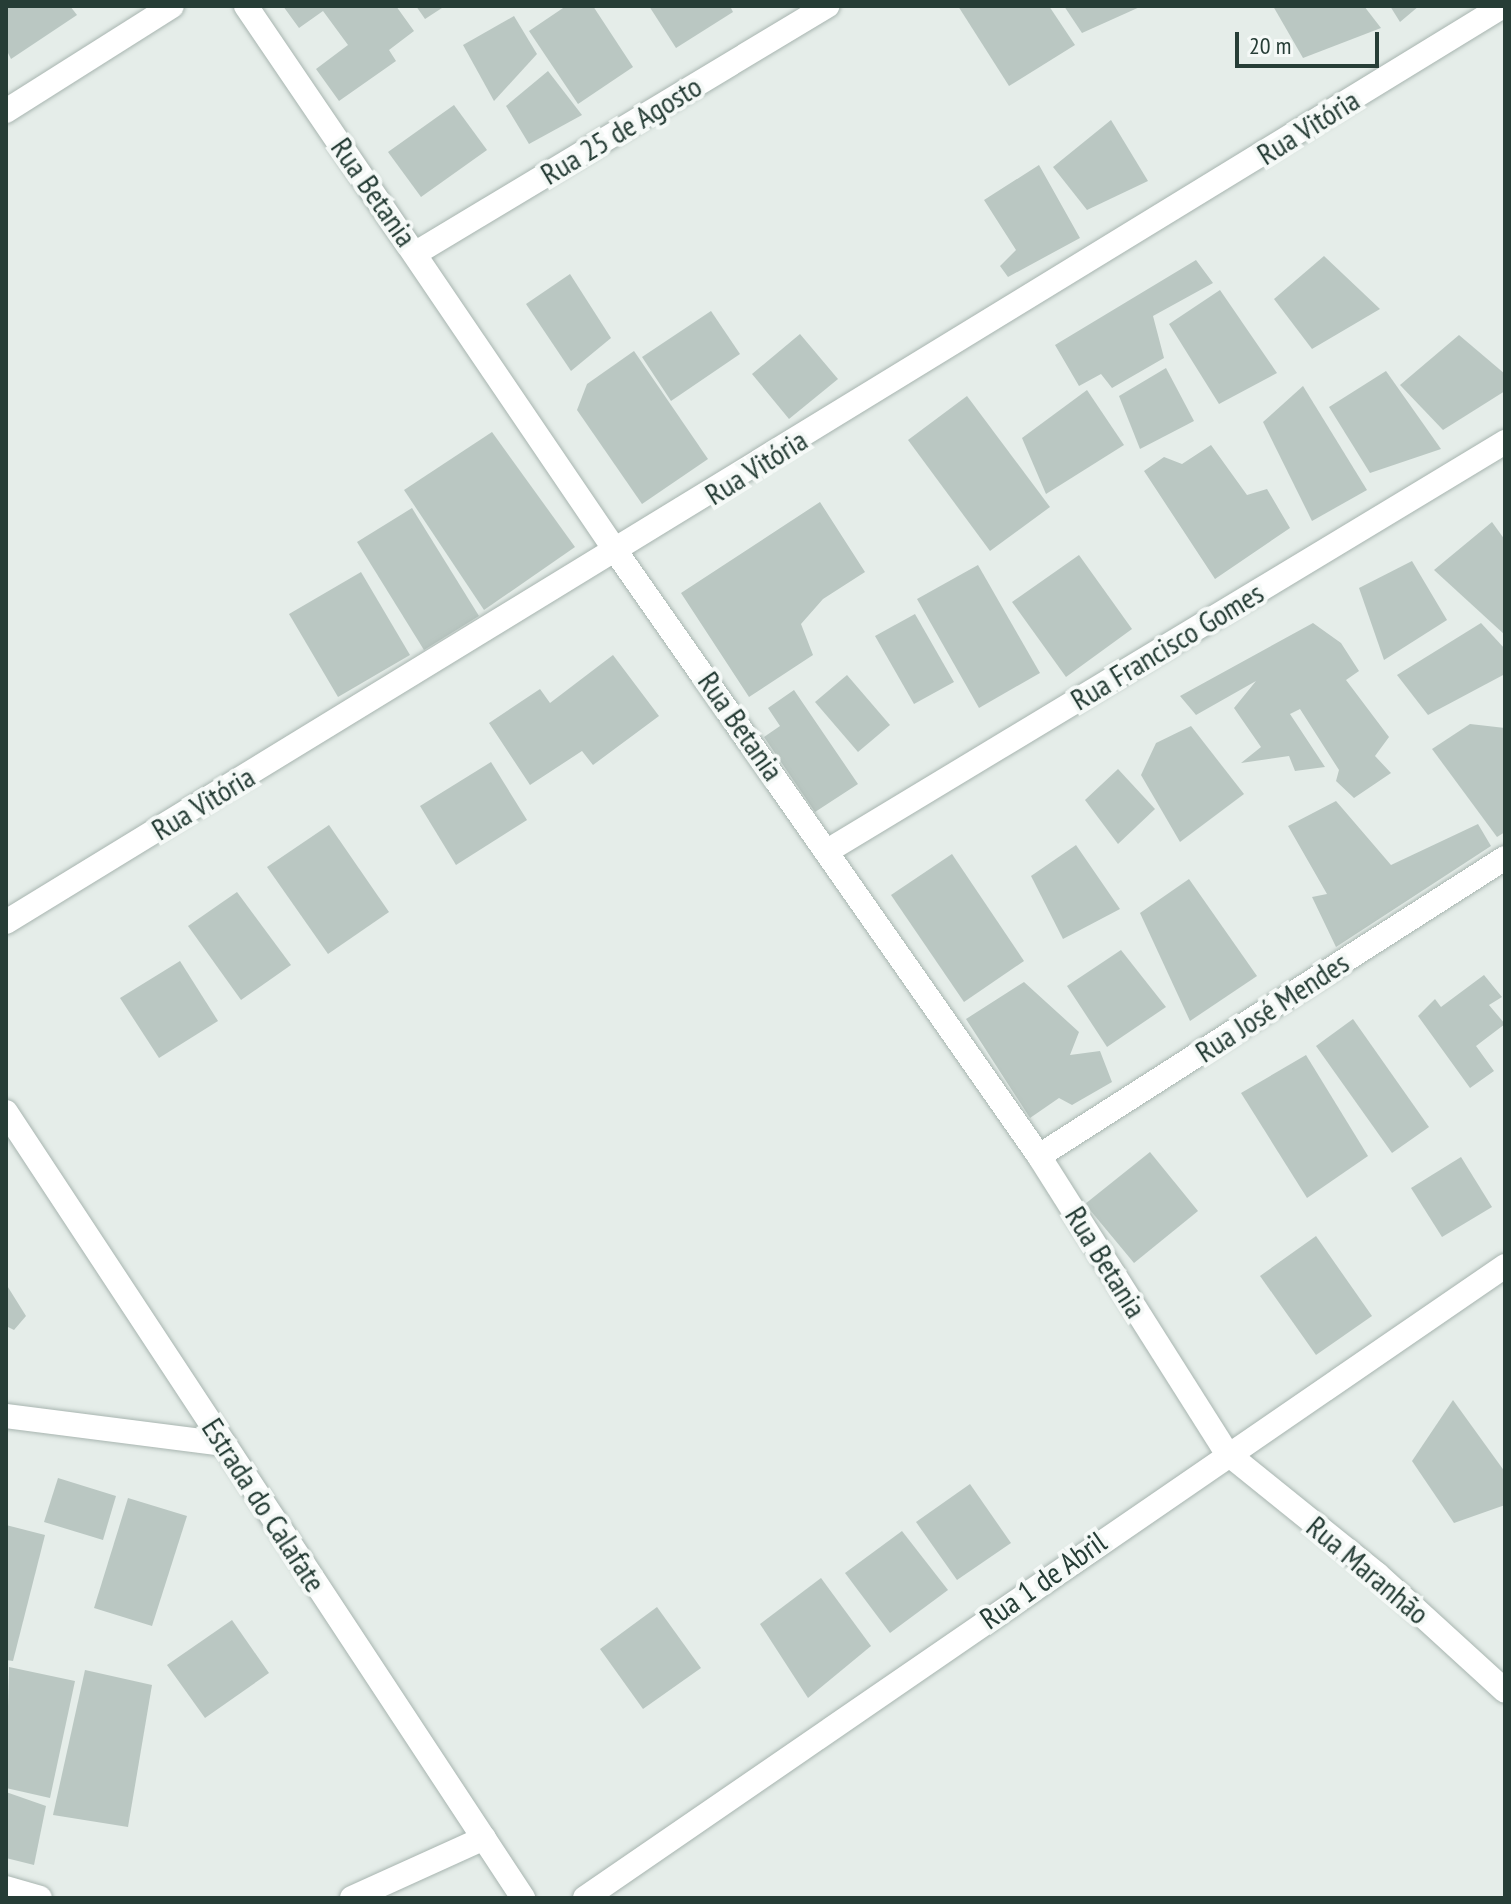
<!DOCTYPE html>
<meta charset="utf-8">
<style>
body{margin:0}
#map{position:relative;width:1511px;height:1904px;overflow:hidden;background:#e5ede9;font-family:"PT Sans Narrow",sans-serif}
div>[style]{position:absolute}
.building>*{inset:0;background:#bac7c2}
.roads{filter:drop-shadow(0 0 2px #a8b5b0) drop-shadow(0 0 2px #a8b5b0)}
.street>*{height:24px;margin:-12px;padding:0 12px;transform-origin:12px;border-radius:12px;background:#fff}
.secondary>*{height:24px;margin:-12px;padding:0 12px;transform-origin:12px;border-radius:12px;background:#fff}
span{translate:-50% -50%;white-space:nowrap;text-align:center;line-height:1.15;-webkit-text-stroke:8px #f5f9f7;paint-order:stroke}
.street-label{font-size:30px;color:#263d36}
.frame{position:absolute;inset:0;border:8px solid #263d36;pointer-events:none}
.scale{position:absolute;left:1235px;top:32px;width:144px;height:36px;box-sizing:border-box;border:4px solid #263d36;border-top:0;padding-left:10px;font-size:24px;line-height:28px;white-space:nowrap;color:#263d36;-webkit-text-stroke:6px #f5f9f7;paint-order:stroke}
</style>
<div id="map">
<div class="building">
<i style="clip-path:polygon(6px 6px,70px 6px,77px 15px,11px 59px,6px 49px)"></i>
<i style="clip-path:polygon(283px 6px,396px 6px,414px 31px,389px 50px,396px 61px,339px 101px,316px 69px,348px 45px,323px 11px,299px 28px)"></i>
<i style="clip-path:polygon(416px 6px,445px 6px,425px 19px)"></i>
<i style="clip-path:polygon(566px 6px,593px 6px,633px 67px,578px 104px,529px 31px)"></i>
<i style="clip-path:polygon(649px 6px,730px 6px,733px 12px,676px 48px)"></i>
<i style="clip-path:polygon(958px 6px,1049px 6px,1075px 45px,1009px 86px)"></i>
<i style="clip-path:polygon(1064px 6px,1142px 6px,1082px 33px)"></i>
<i style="clip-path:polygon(1273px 6px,1364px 6px,1381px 28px,1303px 58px)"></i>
<i style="clip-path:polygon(1390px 6px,1419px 6px,1400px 22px)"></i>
<i style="clip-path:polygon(514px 16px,537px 54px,494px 101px,463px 45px)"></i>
<i style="clip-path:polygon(548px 71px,582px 115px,529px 144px,506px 106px)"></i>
<i style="clip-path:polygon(454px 105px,487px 150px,421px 197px,388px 152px)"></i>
<i style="clip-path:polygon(1111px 120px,1148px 181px,1087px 210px,1053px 167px)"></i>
<i style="clip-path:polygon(1039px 165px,1080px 238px,1008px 277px,1000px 266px,1016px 250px,984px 200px)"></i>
<i style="clip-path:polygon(1324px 256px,1380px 309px,1312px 349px,1274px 299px)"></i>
<i style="clip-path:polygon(1196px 260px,1213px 283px,1153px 316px,1164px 358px,1112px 388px,1101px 374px,1079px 386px,1055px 345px)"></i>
<i style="clip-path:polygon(570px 274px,611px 338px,571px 371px,526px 304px)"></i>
<i style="clip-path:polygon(1220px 290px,1277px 373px,1219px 404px,1169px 324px)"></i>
<i style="clip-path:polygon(711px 311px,740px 354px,671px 401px,642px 357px)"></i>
<i style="clip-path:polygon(800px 334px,838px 379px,789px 419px,752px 374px)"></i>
<i style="clip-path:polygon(1459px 335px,1505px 374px,1505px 391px,1443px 430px,1400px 385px)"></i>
<i style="clip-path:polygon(634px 351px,708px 459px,642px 504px,577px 410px,587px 384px)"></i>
<i style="clip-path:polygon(1166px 368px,1194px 421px,1140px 449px,1119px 396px)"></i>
<i style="clip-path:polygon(1386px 371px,1441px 449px,1370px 473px,1329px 407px)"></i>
<i style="clip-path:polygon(1303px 386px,1367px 490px,1312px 521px,1263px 422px)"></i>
<i style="clip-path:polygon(1087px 390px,1124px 445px,1046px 494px,1022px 438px)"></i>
<i style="clip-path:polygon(967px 396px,1050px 507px,990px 551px,908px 440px)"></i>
<i style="clip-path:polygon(492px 432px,575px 547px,484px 610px,404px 490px)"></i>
<i style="clip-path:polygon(1211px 445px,1247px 495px,1267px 489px,1290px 528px,1215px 579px,1144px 471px,1164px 457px,1182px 464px)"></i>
<i style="clip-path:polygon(820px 502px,865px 572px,823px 599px,801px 624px,813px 655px,749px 697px,681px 593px)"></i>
<i style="clip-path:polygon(412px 508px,479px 616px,424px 650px,357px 542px)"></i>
<i style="clip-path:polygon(1492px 522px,1505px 540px,1505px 635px,1434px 570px)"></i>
<i style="clip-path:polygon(1079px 555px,1132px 629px,1066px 677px,1012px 602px)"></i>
<i style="clip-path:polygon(1412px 561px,1447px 620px,1384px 660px,1359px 588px)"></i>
<i style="clip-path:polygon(978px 565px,1040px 673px,979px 708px,917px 599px)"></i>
<i style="clip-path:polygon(361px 572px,410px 655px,338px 697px,289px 614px)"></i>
<i style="clip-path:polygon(915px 614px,954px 682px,914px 704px,875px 636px)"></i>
<i style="clip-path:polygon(1313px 623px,1341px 643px,1359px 671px,1346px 680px,1389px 737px,1375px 756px,1391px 773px,1354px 798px,1336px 781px,1339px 770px,1300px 709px,1290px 714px,1325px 767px,1295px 771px,1289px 756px,1241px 763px,1261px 747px,1234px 708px,1256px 681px,1196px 715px,1180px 696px)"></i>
<i style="clip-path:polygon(1481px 623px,1505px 649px,1505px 674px,1428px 715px,1397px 675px)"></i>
<i style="clip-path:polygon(613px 655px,659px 716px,593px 765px,582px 751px,530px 785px,489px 723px,540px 689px,550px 703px)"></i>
<i style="clip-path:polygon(847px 675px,890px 725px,858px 752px,815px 702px)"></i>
<i style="clip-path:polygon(794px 690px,858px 784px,815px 812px,764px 737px,780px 726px,768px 708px)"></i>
<i style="clip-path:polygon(1470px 724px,1505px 728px,1505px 832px,1497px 837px,1432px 749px)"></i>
<i style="clip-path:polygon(1191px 726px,1244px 794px,1180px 842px,1141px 775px,1156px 743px)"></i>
<i style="clip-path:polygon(491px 762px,527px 820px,456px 865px,420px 806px)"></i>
<i style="clip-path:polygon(1118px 769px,1155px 809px,1118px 844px,1085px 800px)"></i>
<i style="clip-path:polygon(1336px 801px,1391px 865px,1478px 824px,1491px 846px,1336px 947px,1312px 897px,1327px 894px,1288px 826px)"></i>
<i style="clip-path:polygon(329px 825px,389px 912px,328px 954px,267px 867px)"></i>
<i style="clip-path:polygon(1076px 845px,1120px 909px,1063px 939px,1031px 876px)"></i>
<i style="clip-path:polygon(952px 854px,1024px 961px,964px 1002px,891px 895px)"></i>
<i style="clip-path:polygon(1189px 879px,1257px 976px,1190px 1021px,1140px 913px)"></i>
<i style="clip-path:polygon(237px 892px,291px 965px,241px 1000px,188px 926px)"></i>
<i style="clip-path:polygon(1121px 950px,1166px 1007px,1107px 1047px,1067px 986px)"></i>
<i style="clip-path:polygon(180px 961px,218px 1021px,159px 1058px,120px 998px)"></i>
<i style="clip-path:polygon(1484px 975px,1502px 997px,1489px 1005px,1505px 1024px,1476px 1046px,1494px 1071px,1470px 1088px,1418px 1016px,1435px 999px,1441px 1007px)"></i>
<i style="clip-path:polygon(1024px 982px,1079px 1032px,1070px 1055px,1100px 1051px,1112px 1082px,1072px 1105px,1059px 1098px,1030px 1118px,966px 1019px)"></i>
<i style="clip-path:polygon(1353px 1019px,1429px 1127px,1392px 1153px,1316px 1046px)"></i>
<i style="clip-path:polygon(1306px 1055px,1368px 1156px,1307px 1198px,1241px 1093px)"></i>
<i style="clip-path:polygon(1150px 1152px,1198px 1211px,1134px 1263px,1085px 1204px)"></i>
<i style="clip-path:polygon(1461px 1157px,1492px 1207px,1442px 1237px,1411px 1188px)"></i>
<i style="clip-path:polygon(1316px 1236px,1372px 1316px,1316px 1355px,1260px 1276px)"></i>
<i style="clip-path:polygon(6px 1284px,26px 1316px,14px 1330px,6px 1326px)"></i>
<i style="clip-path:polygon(1453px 1400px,1505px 1472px,1505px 1505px,1454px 1523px,1412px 1461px)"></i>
<i style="clip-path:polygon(58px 1478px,116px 1496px,103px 1540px,44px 1522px)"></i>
<i style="clip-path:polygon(970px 1484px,1011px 1543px,957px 1580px,916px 1522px)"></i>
<i style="clip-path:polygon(128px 1498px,187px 1516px,152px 1626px,94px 1608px)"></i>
<i style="clip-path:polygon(6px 1525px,45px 1535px,13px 1661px,6px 1660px)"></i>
<i style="clip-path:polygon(902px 1531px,948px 1590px,890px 1633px,845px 1573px)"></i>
<i style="clip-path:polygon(821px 1578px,871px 1646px,808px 1698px,760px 1624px)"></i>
<i style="clip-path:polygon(657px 1607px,701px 1668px,643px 1709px,600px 1649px)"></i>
<i style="clip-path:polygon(232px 1620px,269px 1673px,205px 1718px,167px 1665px)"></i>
<i style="clip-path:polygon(9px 1667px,75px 1681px,50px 1798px,6px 1788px)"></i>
<i style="clip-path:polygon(85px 1670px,152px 1685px,128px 1827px,53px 1815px)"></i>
<i style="clip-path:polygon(6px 1792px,46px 1806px,34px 1865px,6px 1858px)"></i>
</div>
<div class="roads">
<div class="street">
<i style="left:246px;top:6px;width:661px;rotate:55.85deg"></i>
<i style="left:617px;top:553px;width:736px;rotate:55.01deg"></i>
<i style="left:1039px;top:1156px;width:352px;rotate:57.7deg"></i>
<i style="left:1227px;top:1453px;width:193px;rotate:38.9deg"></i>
<i style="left:1377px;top:1574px;width:173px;rotate:42.4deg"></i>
<i style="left:6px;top:111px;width:196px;rotate:-32.3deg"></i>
<i style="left:416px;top:253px;width:480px;rotate:-31deg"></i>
<i style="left:829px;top:850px;width:790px;rotate:-31.11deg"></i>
<i style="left:6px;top:922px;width:1755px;rotate:-31.46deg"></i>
<i style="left:1039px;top:1156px;width:553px;rotate:-32.6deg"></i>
<i style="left:6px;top:1416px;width:220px;rotate:7.3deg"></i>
<i style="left:6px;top:1888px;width:35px;rotate:16deg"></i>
<i style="left:352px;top:1898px;width:145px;rotate:-24.4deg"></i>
<i style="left:585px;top:1898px;width:1116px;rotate:-34.49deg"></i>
</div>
<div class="secondary">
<i style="left:6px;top:1112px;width:941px;rotate:56.66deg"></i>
</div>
</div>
<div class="street-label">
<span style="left:1308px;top:127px;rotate:-32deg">Rua Vitória</span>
<span style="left:621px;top:130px;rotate:-31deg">Rua 25 de Agosto</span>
<span style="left:374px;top:192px;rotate:55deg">Rua Betania</span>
<span style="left:756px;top:467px;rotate:-32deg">Rua Vitória</span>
<span style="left:1167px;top:646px;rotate:-31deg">Rua Francisco Gomes</span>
<span style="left:741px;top:726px;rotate:55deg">Rua Betania</span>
<span style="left:203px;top:803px;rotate:-31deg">Rua Vitória</span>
<span style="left:1272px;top:1007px;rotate:-33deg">Rua José Mendes</span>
<span style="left:1106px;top:1262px;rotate:58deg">Rua Betania</span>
<span style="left:264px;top:1505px;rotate:57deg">Estrada do Calafate</span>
<span style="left:1368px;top:1570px;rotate:40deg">Rua Maranhão</span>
<span style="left:1043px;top:1580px;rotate:-35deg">Rua 1 de Abril</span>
</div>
<div class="frame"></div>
<div class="scale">20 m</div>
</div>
